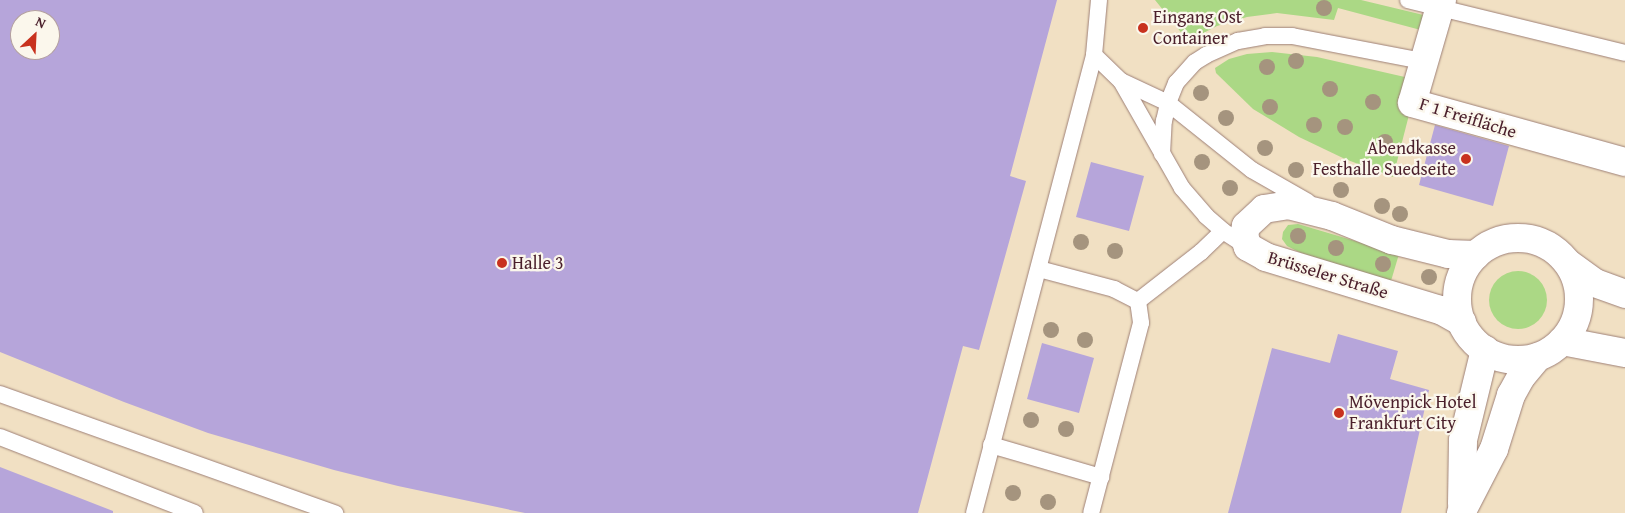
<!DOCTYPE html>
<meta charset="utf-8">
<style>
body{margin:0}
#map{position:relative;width:1625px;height:513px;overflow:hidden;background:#f1e0c3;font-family:"Gentium Book Plus",serif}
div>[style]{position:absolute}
.green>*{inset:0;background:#abd885}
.round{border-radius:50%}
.building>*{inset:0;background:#b6a5da}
.roads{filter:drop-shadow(0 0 1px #9e8077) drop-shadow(0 0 1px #9e8077)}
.lane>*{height:16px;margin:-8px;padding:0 8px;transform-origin:8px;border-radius:8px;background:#fff}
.street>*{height:28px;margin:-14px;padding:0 14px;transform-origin:14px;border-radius:14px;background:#fff}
.street>.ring{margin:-14px;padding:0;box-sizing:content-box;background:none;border:28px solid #fff;border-radius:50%}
.trees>*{width:16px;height:16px;margin:-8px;border-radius:50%;background:#a5947e}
.dots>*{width:14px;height:14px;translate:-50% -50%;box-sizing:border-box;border:2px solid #fbf7ec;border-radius:50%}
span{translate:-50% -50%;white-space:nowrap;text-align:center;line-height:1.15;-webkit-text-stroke:4.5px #fbf7ec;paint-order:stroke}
.poi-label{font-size:18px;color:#4a1f2b}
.left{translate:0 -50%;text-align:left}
.right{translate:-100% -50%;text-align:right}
.street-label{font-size:18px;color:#4a1f2b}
.north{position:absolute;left:10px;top:10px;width:50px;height:50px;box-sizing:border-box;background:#fbf7ec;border:1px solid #b4a19f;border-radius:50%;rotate:25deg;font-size:14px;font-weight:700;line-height:20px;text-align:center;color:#4a1f2b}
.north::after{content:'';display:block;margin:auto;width:18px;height:22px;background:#c8321e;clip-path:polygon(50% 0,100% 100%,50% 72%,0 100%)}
</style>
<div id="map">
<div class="green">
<i style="clip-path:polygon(1155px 0,1361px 0,1436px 18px,1432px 33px,1338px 8px,1334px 20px,1277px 13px,1247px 17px,1217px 26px,1188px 41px)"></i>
<i style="clip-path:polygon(1272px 52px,1317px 57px,1418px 80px,1393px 177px,1345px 159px,1299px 137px,1253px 109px,1216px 73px,1215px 68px,1229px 59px,1247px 54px)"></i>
<i style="clip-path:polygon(1298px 224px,1399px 254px,1391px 281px,1301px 253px,1287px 246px,1282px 239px,1283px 232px,1288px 225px)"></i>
<i class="round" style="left:1489px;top:271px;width:58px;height:58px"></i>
</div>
<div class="building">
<i style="clip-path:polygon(evenodd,0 0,1057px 0,1010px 176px,1026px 181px,979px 350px,963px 346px,918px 513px,525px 513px,398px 486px,334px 470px,208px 433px,124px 402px,0 352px,0 0,20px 20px,50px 20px,50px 50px,20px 50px,20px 20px)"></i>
<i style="clip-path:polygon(1435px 125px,1509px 146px,1493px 206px,1419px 185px)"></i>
<i style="clip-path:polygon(1091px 162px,1144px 176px,1129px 231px,1076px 217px)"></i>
<i style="clip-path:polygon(1338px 334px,1398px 351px,1390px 379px,1429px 390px,1401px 513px,1228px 513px,1272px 348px,1330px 363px)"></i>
<i style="clip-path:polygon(1042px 343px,1094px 358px,1079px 413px,1027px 399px)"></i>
<i style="clip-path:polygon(0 467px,113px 511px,113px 513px,0 513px)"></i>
</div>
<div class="roads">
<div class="lane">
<i style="left:1099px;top:0;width:55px;rotate:95.2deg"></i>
<i style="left:1094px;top:55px;width:37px;rotate:44deg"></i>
<i style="left:1121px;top:81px;width:123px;rotate:60.3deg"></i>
<i style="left:1182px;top:188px;width:37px;rotate:49deg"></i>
<i style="left:1206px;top:216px;width:23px;rotate:41deg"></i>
<i style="left:1223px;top:231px;width:30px;rotate:33deg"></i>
<i style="left:1408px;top:0;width:223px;rotate:13.7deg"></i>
<i style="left:1121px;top:81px;width:52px;rotate:25.1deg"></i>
<i style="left:1168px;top:103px;width:107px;rotate:38.6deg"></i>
<i style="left:1252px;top:170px;width:64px;rotate:29.7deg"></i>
<i style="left:1162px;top:154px;width:33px;rotate:-87deg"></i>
<i style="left:1164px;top:121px;width:18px;rotate:-77deg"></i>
<i style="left:1168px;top:103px;width:22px;rotate:-68deg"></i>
<i style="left:1176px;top:83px;width:28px;rotate:-48deg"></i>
<i style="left:1195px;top:62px;width:13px;rotate:-32deg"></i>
<i style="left:1206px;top:55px;width:35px;rotate:-24deg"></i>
<i style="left:1238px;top:41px;width:27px;rotate:-10deg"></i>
<i style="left:1265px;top:36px;width:27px"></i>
<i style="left:1292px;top:36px;width:132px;rotate:10.9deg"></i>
<i style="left:1039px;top:269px;width:78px;rotate:14.9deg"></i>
<i style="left:1114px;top:289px;width:27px;rotate:27deg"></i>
<i style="left:1138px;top:301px;width:22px;rotate:82deg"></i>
<i style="left:1141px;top:323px;width:196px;rotate:104.7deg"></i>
<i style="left:1138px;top:301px;width:80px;rotate:-37.9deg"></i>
<i style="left:1201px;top:252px;width:30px;rotate:-44deg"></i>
<i style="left:0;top:394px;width:356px;rotate:19.6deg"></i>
<i style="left:0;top:437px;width:209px;rotate:21.3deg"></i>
<i style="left:991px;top:445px;width:115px;rotate:16.2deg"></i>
<i style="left:974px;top:513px;width:473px;rotate:-75.3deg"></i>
</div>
<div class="street">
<i style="left:1442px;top:0;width:107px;rotate:106.2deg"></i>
<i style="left:1412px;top:103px;width:221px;rotate:15.5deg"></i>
<i class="ring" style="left:1457px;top:238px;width:94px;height:94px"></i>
<i style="left:1569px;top:264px;width:32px;rotate:36deg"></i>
<i style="left:1595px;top:283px;width:32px;rotate:20deg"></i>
<i style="left:1462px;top:322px;width:25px;rotate:-151deg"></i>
<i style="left:1440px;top:310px;width:182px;rotate:-163.1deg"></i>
<i style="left:1266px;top:257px;width:21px;rotate:-151deg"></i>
<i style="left:1248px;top:247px;width:12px;rotate:-110deg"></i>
<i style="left:1244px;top:236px;width:10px;rotate:-79deg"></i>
<i style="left:1246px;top:226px;width:25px;rotate:-43deg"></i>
<i style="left:1264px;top:209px;width:24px;rotate:-9deg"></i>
<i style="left:1288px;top:205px;width:45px;rotate:14deg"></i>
<i style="left:1332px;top:216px;width:65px;rotate:21.8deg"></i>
<i style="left:1392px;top:240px;width:58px;rotate:14deg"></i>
<i style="left:1448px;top:254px;width:28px;rotate:2deg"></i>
<i style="left:1562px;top:341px;width:64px;rotate:10.8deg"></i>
<i style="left:1462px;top:504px;width:64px;rotate:-89.1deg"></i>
<i style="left:1463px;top:440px;width:93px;rotate:-76.3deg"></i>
<i style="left:1461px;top:513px;width:72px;rotate:-62.7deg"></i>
<i style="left:1494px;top:449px;width:57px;rotate:-72.5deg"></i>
<i style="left:1511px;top:395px;width:21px;rotate:-61deg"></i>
<i style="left:1521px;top:377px;width:26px;rotate:-50deg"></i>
</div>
</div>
<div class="trees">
<i style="left:1324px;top:8px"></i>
<i style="left:1296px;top:61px"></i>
<i style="left:1267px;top:67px"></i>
<i style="left:1330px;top:89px"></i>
<i style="left:1201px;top:93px"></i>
<i style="left:1373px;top:102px"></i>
<i style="left:1270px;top:107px"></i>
<i style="left:1226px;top:118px"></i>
<i style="left:1314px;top:125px"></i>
<i style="left:1345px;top:127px"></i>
<i style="left:1385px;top:142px"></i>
<i style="left:1265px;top:148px"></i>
<i style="left:1202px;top:162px"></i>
<i style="left:1296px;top:170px"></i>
<i style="left:1230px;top:188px"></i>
<i style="left:1341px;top:190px"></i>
<i style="left:1382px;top:206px"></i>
<i style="left:1400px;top:214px"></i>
<i style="left:1298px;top:236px"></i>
<i style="left:1081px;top:242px"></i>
<i style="left:1336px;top:248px"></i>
<i style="left:1115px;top:251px"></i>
<i style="left:1383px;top:264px"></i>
<i style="left:1429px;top:277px"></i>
<i style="left:1051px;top:330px"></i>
<i style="left:1085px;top:340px"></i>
<i style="left:1031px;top:420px"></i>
<i style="left:1066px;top:429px"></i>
<i style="left:1013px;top:493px"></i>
<i style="left:1048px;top:502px"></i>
</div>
<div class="dots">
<i style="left:1143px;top:28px;background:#c8321e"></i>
<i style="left:1466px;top:159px;background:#c8321e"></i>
<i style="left:502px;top:263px;background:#c8321e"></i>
<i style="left:1339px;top:413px;background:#c8321e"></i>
</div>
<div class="poi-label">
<span class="left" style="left:1153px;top:28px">Eingang Ost<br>Container</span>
<span class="right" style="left:1456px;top:159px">Abendkasse<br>Festhalle Suedseite</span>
<span class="left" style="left:512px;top:263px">Halle 3</span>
<span class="left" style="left:1349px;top:413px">Mövenpick Hotel<br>Frankfurt City</span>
</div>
<div class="street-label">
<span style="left:1468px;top:118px;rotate:17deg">F 1 Freifläche</span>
<span style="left:1328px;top:275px;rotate:17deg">Brüsseler Straße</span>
</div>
<div class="north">N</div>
</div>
